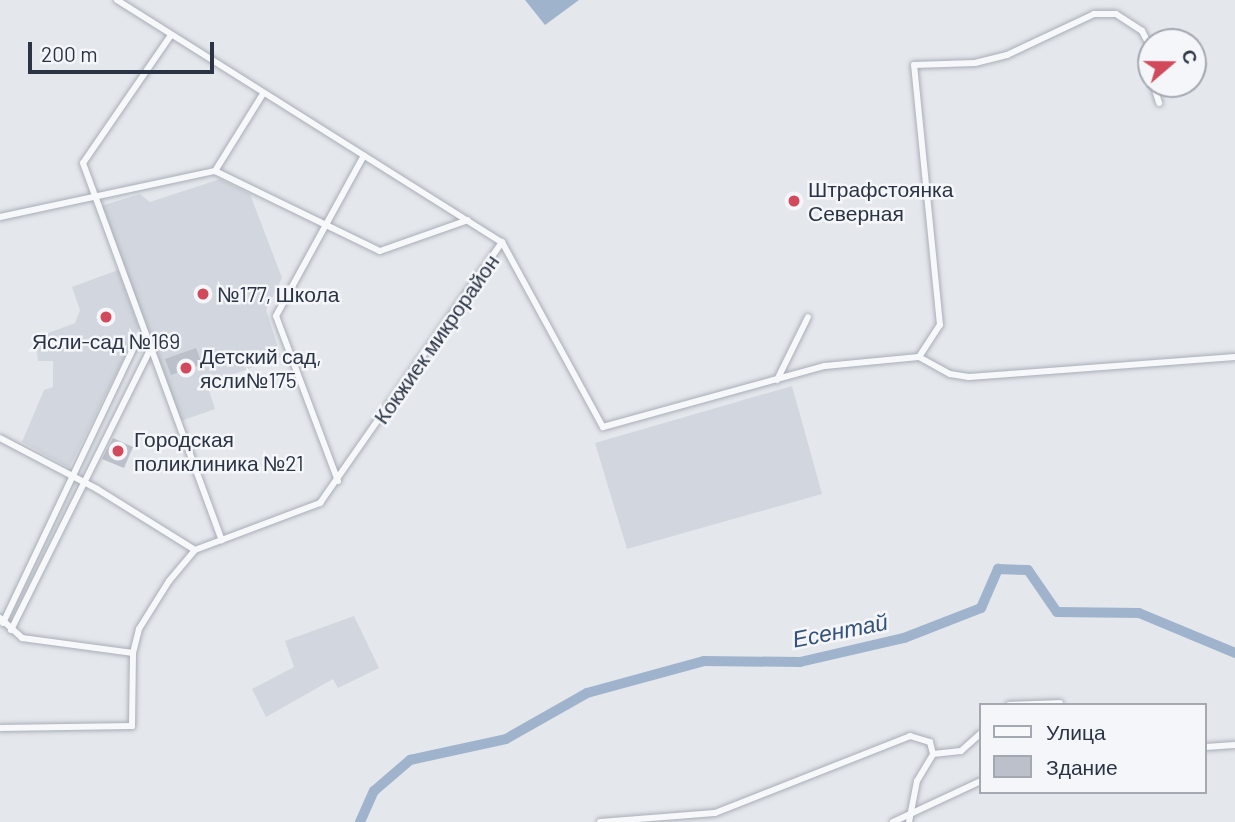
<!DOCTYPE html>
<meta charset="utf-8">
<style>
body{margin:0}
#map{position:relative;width:1235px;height:822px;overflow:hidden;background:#e4e7ec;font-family:Barlow,sans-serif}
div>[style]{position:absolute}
.built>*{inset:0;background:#d2d6de}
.water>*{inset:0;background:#9fb4cc}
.river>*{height:10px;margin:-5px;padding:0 5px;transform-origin:5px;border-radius:5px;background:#9fb4cc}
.building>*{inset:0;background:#bbc0ca}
.roads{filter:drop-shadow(0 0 2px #a9aeb7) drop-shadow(0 0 2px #a9aeb7)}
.minor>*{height:6px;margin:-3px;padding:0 3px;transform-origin:3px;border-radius:3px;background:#f7f8fa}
.dots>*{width:19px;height:19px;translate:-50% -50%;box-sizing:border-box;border:4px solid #f4f6f9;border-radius:50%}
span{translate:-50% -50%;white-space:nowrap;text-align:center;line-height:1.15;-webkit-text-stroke:5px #f4f6f9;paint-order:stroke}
.poi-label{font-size:21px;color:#2b3445}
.left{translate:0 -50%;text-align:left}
.street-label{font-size:21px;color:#2b3445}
.water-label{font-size:23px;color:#34527a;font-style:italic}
.legend{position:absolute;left:979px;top:703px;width:228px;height:91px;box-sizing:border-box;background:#f4f6f9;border:2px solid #a4a8b1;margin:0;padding:9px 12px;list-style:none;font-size:21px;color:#2b3445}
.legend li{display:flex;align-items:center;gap:14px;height:35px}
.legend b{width:35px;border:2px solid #a4a8b1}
.north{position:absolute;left:1137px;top:28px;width:70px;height:70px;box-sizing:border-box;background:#f4f6f9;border:2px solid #a4a8b1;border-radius:50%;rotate:70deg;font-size:19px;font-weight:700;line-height:28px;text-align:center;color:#2b3445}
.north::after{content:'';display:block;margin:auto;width:24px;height:32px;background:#d1495b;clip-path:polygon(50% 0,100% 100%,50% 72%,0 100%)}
.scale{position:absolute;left:28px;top:42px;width:186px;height:32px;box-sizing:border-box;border:4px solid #2b3445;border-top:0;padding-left:9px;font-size:21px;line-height:24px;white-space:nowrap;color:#2b3445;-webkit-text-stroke:5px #f4f6f9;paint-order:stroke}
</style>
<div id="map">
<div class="built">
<i style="clip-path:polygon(220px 179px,250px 194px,282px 278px,266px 310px,281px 357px,207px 384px,215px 409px,178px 422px,101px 206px,140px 194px,150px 202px)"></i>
<i style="clip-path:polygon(118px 270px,139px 328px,69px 468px,22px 442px,44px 390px,53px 387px,53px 361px,38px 361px,35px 338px,75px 323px,80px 310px,72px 287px)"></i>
<i style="clip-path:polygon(792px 386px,822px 494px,627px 549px,595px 443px)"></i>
<i style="clip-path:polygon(354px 616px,379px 668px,338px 688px,333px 679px,266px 717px,252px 689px,294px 667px,285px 641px)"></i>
</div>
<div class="water">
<i style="clip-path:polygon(525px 0,579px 0,545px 25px)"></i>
</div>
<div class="river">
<i style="left:360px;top:822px;width:34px;rotate:-66deg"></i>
<i style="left:374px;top:791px;width:48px;rotate:-40.7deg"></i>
<i style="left:410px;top:760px;width:98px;rotate:-12.3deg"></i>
<i style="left:506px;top:739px;width:93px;rotate:-29.6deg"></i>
<i style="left:587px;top:693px;width:121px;rotate:-15.3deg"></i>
<i style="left:704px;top:661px;width:96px;rotate:0.6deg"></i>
<i style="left:800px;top:662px;width:107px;rotate:-13deg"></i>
<i style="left:904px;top:638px;width:83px;rotate:-21.3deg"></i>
<i style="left:981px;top:608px;width:43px;rotate:-66.4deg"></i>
<i style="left:998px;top:569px;width:30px;rotate:2deg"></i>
<i style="left:1028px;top:570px;width:51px;rotate:55.4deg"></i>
<i style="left:1057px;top:612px;width:82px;rotate:0.7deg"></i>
<i style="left:1139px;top:613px;width:104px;rotate:22.6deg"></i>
</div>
<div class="building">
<i style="clip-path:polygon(196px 348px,202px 364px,171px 375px,165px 359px)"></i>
<i style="clip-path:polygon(113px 438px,133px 447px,124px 468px,102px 459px)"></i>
</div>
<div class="roads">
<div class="minor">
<i style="left:117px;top:0;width:455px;rotate:32.2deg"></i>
<i style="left:502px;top:242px;width:211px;rotate:61.4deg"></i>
<i style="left:603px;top:427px;width:230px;rotate:-15.4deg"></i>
<i style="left:825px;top:366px;width:94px;rotate:-5.5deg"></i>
<i style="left:919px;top:357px;width:35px;rotate:29deg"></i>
<i style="left:950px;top:374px;width:19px;rotate:9deg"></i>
<i style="left:969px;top:377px;width:267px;rotate:-4.3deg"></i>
<i style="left:171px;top:35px;width:155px;rotate:124.5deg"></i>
<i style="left:83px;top:163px;width:402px;rotate:69.8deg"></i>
<i style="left:1153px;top:84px;width:20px;rotate:72deg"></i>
<i style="left:215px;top:171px;width:91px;rotate:-58.1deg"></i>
<i style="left:0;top:217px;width:220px;rotate:-12.1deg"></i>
<i style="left:215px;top:171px;width:183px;rotate:25.9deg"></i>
<i style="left:380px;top:251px;width:93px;rotate:-19.4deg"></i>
<i style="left:919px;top:357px;width:38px;rotate:-57deg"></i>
<i style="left:940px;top:325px;width:261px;rotate:-95.7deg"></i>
<i style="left:914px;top:65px;width:61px;rotate:-1.9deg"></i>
<i style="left:975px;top:63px;width:33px;rotate:-14deg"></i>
<i style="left:1007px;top:55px;width:96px;rotate:-25.2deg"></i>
<i style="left:1094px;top:14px;width:22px"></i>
<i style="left:1116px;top:14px;width:31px;rotate:33deg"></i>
<i style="left:1142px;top:31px;width:19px;rotate:62deg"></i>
<i style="left:777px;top:380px;width:70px;rotate:-63.8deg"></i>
<i style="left:0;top:438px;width:110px;rotate:27.7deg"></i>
<i style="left:97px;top:489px;width:115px;rotate:31.9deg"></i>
<i style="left:338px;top:481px;width:176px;rotate:-110.6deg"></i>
<i style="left:276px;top:316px;width:183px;rotate:-61.3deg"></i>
<i style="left:0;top:618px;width:30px;rotate:42deg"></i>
<i style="left:22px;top:638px;width:112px;rotate:7.7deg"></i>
<i style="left:3px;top:623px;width:306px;rotate:-64.6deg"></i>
<i style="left:134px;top:347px;width:16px;rotate:-15deg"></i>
<i style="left:11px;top:630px;width:315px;rotate:-63.6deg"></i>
<i style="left:1009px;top:705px;width:51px;rotate:-2.2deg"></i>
<i style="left:0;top:728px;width:132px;rotate:-0.9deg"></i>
<i style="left:132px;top:726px;width:73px;rotate:-89.2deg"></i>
<i style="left:133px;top:653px;width:25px;rotate:-76deg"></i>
<i style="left:139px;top:629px;width:57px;rotate:-58deg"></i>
<i style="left:169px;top:581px;width:40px;rotate:-50deg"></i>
<i style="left:195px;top:550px;width:134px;rotate:-20.6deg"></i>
<i style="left:320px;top:503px;width:318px;rotate:-55.1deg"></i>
<i style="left:1205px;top:747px;width:30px;rotate:-4deg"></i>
<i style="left:600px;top:822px;width:115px;rotate:-4.5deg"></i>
<i style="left:715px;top:813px;width:210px;rotate:-21.5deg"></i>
<i style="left:910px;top:736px;width:21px;rotate:17deg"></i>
<i style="left:930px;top:742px;width:12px;rotate:76deg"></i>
<i style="left:933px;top:754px;width:28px;rotate:-6deg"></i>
<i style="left:961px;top:751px;width:27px;rotate:-42deg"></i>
<i style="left:893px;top:822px;width:97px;rotate:-25deg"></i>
<i style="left:909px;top:822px;width:42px;rotate:-79deg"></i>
<i style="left:917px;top:781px;width:31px;rotate:-59deg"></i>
</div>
</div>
<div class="dots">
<i style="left:794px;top:201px;background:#d1495b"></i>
<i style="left:203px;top:294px;background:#d1495b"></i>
<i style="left:106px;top:317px;background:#d1495b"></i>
<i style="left:186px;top:368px;background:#d1495b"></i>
<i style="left:118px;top:451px;background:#d1495b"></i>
</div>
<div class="poi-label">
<span class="left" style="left:808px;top:201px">Штрафстоянка<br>Северная</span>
<span class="left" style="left:217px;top:294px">№177, Школа</span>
<span style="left:106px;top:341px">Ясли-сад №169</span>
<span class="left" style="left:200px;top:368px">Детский сад,<br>ясли№175</span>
<span class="left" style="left:134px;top:451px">Городская<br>поликлиника №21</span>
</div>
<div class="street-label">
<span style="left:436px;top:339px;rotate:-55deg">Кокжиек микрорайон</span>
</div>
<div class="water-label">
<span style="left:840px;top:630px;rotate:-11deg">Есентай</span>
</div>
<ul class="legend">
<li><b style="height:9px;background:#f7f8fa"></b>Улица</li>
<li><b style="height:19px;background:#bbc0ca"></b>Здание</li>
</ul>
<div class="north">С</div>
<div class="scale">200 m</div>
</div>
